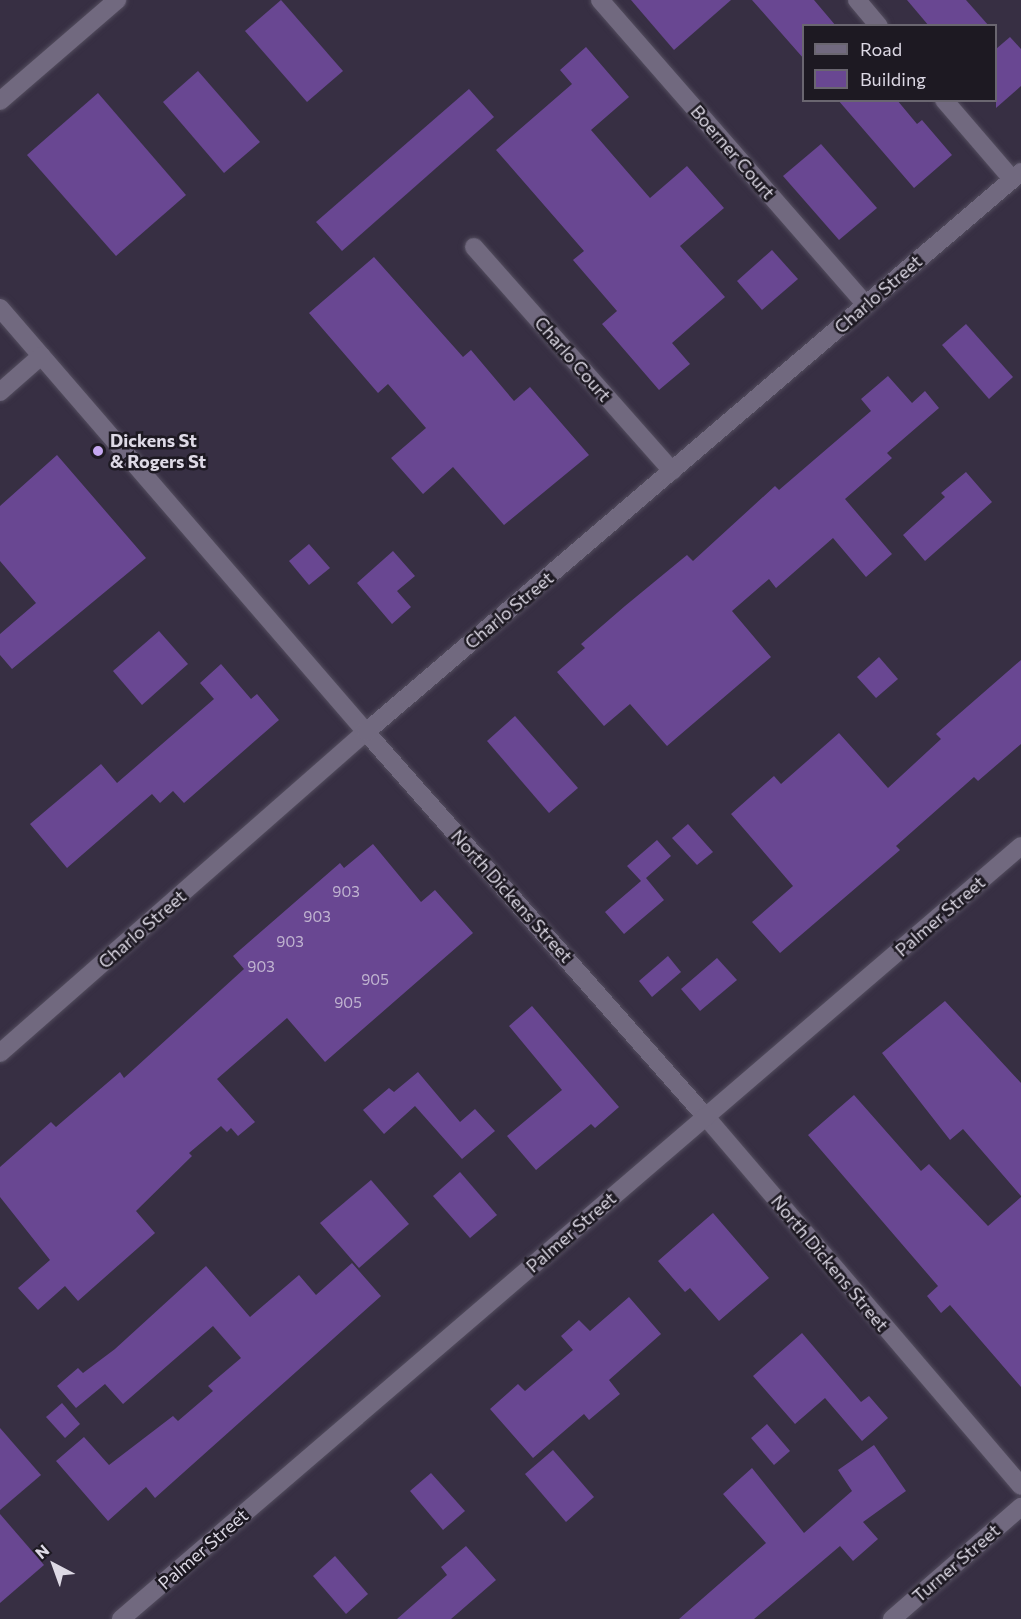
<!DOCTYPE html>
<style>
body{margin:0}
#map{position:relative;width:1021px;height:1619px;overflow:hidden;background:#372f43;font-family:Commissioner,sans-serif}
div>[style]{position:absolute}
.building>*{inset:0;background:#694792}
.roads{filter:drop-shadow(0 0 2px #534d5e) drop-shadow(0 0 2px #534d5e)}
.street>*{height:18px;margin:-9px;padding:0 9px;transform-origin:9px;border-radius:9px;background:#71697f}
.dots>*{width:16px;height:16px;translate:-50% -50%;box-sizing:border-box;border:3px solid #1d1922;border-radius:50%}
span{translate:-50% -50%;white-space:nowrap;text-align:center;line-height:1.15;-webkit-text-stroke:5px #1d1922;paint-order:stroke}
.number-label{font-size:15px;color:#c0b4d0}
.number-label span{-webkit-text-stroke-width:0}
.street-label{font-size:18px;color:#ddd9e5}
.poi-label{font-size:18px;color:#ddd9e5;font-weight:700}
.left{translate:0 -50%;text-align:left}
.legend{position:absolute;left:802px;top:24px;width:195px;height:78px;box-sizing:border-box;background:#1d1922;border:2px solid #6a6670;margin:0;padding:8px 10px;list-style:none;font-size:18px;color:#ddd9e5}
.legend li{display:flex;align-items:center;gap:12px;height:30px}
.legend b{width:30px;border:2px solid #6a6670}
.north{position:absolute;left:24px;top:1535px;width:60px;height:60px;-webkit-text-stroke:4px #1d1922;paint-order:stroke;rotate:319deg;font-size:16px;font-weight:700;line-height:24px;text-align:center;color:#ddd9e5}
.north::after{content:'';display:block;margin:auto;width:21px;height:27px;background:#ddd9e5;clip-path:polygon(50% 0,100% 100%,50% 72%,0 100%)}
</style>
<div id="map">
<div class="building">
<i style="clip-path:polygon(281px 0,343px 71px,307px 102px,245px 31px)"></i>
<i style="clip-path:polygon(631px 0,731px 0,674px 50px)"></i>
<i style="clip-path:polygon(752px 0,814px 0,836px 26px,804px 26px,804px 59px)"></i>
<i style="clip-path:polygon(907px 0,966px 0,989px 26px,929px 26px)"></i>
<i style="clip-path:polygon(1010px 37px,1021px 49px,1021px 86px,996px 108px,996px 49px)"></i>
<i style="clip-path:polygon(586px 47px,629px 97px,591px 130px,650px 198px,687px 166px,724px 208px,680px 246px,725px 297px,672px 343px,690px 364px,659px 390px,602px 324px,617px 311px,573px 260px,584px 251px,496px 150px,572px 84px,560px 70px)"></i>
<i style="clip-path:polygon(198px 71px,260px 142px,224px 173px,163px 102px)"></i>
<i style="clip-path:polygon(469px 89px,494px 117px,342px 251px,316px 222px)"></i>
<i style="clip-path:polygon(98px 93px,186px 195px,116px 256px,27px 155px)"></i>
<i style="clip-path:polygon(838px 100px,897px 100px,917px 124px,922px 120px,952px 155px,914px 188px)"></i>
<i style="clip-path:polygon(821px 144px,877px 208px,839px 240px,783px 176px)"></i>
<i style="clip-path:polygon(772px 250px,798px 279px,762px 310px,737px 281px)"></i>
<i style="clip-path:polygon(374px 257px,463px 357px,471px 350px,514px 401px,530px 387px,589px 455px,504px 525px,453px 467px,423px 494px,391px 458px,426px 428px,388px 384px,378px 393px,309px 313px)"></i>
<i style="clip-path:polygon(966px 324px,1013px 377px,989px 399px,942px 345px)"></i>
<i style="clip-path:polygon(888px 376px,912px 403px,925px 391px,939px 408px,887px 453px,892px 458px,845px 499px,892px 554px,866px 577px,833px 538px,776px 588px,769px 579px,732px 611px,771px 657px,667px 746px,630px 704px,604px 726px,557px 672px,585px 648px,581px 644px,625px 606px,687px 555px,693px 561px,775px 486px,779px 490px,871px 411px,861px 399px)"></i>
<i style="clip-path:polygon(57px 455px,146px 558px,12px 669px,0 655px,0 634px,36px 603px,0 561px,0 506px)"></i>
<i style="clip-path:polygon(966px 472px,992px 502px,925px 561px,903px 535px,945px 497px,941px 493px)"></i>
<i style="clip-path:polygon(309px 544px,330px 568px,309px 585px,289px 561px)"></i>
<i style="clip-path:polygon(393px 551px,415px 576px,397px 591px,411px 607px,392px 624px,357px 583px)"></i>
<i style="clip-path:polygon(159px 631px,188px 664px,142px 705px,113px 671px)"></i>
<i style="clip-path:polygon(879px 657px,898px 679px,876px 698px,857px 677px)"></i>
<i style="clip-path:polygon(1021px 660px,1021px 744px,978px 781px,974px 777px,896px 846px,900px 850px,780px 953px,752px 922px,793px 886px,731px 814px,774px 776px,781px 784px,839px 733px,888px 788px,941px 739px,936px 734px)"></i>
<i style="clip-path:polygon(221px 664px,251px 699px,257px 694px,279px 720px,184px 803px,173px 791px,160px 803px,152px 794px,67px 868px,30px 824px,101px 764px,117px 783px,214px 699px,200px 683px)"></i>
<i style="clip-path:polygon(515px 716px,578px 788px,549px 813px,487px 741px)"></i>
<i style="clip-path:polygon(688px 824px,713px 852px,697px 865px,672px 838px)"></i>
<i style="clip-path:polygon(657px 840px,671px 856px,646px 878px,664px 900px,624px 934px,605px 912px,641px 881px,627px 866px)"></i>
<i style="clip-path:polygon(373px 844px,421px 902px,435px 890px,473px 933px,325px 1062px,287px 1018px,217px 1079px,255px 1122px,238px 1136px,231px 1128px,227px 1132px,221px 1126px,189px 1153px,192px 1156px,136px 1211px,155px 1233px,78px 1301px,65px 1286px,38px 1310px,18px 1288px,50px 1260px,0 1197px,0 1167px,51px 1122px,56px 1127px,120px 1072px,124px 1078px,244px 969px,233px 956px,340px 863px,344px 868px)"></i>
<i style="clip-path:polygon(668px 956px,681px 972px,652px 997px,639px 981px)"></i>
<i style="clip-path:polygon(717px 958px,737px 980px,700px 1011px,681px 989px)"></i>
<i style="clip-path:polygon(945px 1001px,1021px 1083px,1021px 1196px,963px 1129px,950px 1140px,882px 1053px)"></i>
<i style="clip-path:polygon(532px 1006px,619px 1107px,595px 1128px,591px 1124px,536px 1170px,507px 1136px,562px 1090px,509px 1026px)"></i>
<i style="clip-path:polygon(418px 1072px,460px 1122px,475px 1109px,495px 1131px,462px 1159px,415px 1106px,384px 1134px,363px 1110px,389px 1088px,394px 1092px)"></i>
<i style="clip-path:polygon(854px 1095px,921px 1171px,929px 1164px,988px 1226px,1021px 1197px,1021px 1387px,950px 1305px,941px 1313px,927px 1296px,938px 1286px,808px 1135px)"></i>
<i style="clip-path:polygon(460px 1172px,497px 1215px,470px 1238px,433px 1196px)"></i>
<i style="clip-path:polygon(371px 1180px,409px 1224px,359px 1268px,320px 1223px)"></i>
<i style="clip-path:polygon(713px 1213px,769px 1278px,719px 1321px,690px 1288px,685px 1292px,658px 1261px)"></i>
<i style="clip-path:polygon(352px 1263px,381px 1296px,155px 1498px,146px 1487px,108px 1521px,56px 1461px,84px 1437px,109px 1465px,173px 1416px,178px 1421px,213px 1391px,208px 1386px,241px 1358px,213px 1326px,123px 1404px,105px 1384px,76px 1408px,57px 1386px,78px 1368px,83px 1373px,115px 1349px,206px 1266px,250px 1317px,299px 1275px,316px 1295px)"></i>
<i style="clip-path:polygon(629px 1297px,661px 1334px,609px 1380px,620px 1394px,589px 1420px,584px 1414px,533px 1458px,490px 1409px,518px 1384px,525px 1391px,573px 1350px,561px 1336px,579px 1320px,590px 1331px)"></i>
<i style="clip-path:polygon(802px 1333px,861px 1402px,869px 1396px,888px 1418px,862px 1441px,825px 1398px,795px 1424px,753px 1376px)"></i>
<i style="clip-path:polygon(62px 1403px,80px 1424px,65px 1438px,46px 1417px)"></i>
<i style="clip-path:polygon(767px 1424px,790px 1451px,774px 1465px,751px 1438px)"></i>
<i style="clip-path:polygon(0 1428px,41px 1475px,0 1510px)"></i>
<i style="clip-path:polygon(874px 1445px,906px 1491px,863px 1522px,878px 1539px,853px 1561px,840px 1546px,754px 1619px,679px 1619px,766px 1543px,723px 1494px,752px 1468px,804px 1533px,852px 1491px,838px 1470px)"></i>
<i style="clip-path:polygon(553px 1450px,594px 1497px,566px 1522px,525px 1474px)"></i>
<i style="clip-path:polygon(431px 1473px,465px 1511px,443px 1530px,410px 1491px)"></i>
<i style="clip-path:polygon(0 1514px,44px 1565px,0 1603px)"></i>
<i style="clip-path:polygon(466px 1546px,496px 1580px,451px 1619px,397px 1619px,447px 1575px,441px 1567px)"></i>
<i style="clip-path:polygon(335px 1556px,368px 1594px,346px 1614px,313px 1576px)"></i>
</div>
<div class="roads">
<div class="street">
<i style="left:600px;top:0;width:405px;rotate:48.9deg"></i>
<i style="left:857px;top:0;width:34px;rotate:50deg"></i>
<i style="left:944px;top:100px;width:104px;rotate:49.3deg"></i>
<i style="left:0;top:101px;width:155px;rotate:-40.8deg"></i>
<i style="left:474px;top:247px;width:299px;rotate:48.5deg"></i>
<i style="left:0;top:308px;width:560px;rotate:49.2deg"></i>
<i style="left:366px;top:732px;width:514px;rotate:48.55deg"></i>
<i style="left:706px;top:1117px;width:485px;rotate:49.5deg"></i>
<i style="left:0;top:392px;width:55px;rotate:-41.3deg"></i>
<i style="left:0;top:1053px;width:487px;rotate:-41.3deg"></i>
<i style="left:366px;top:732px;width:862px;rotate:-40.53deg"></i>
<i style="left:121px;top:1619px;width:1186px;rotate:-40.66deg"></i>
<i style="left:892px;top:1619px;width:171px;rotate:-41deg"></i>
</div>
</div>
<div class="dots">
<i style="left:98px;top:451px;background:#c5a7f1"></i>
</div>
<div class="number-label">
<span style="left:346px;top:892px">903</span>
<span style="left:317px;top:917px">903</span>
<span style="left:290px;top:942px">903</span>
<span style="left:261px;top:967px">903</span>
<span style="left:375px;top:980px">905</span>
<span style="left:348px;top:1003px">905</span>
</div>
<div class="street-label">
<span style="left:733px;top:152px;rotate:49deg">Boerner Court</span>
<span style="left:878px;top:294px;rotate:-41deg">Charlo Street</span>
<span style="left:573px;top:359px;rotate:49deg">Charlo Court</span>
<span style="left:509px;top:610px;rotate:-40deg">Charlo Street</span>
<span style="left:512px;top:896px;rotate:48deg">North Dickens Street</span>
<span style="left:940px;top:916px;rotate:-41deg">Palmer Street</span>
<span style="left:142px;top:929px;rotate:-41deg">Charlo Street</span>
<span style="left:571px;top:1232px;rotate:-41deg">Palmer Street</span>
<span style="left:830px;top:1263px;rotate:50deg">North Dickens Street</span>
<span style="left:203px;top:1549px;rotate:-41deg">Palmer Street</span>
<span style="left:956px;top:1563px;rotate:-41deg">Turner Street</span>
</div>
<div class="poi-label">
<span class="left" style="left:110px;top:451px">Dickens St<br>&amp; Rogers St</span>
</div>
<ul class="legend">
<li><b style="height:8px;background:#71697f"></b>Road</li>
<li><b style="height:16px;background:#694792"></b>Building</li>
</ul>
<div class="north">N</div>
</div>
